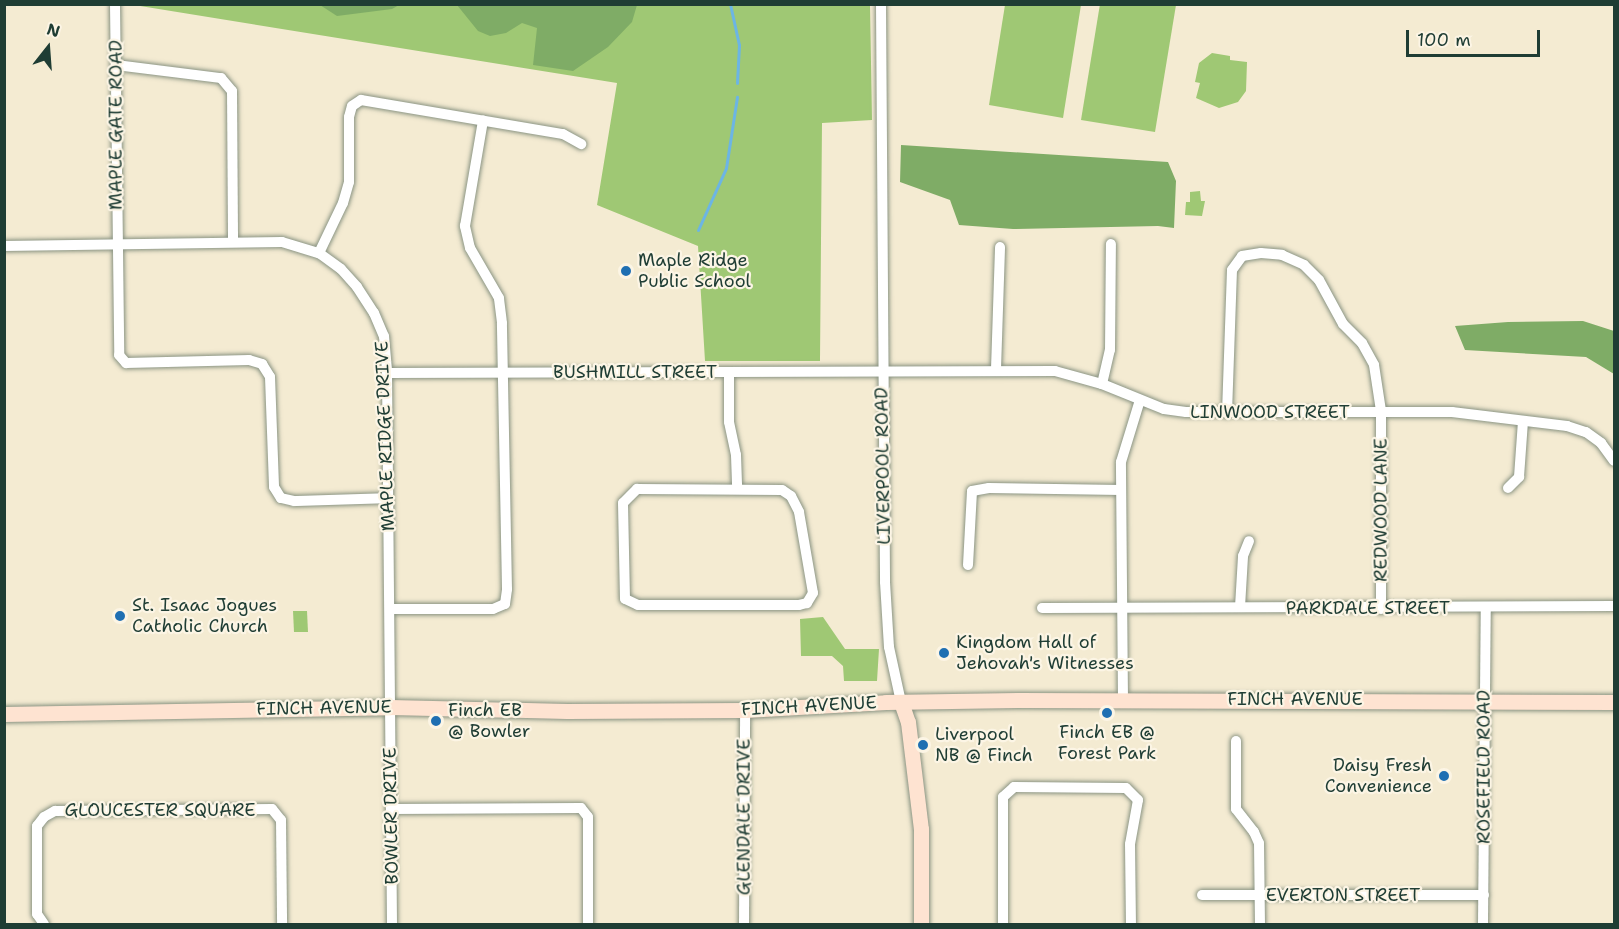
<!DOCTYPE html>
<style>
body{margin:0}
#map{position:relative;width:1619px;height:929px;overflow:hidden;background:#f4ebd2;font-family:"Shantell Sans",sans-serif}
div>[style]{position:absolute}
.green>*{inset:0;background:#9fc874}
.forest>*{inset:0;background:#7fac66}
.stream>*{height:3px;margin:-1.5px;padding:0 1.5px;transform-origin:1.5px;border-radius:1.5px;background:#6cb5e4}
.roads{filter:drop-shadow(0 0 2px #8a9483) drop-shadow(0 0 2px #8a9483)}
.minor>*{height:10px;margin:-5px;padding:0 5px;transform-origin:5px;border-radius:5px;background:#fff}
.secondary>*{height:15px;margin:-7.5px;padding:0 7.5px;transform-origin:7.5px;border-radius:7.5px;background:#fee3d1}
.dots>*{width:16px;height:16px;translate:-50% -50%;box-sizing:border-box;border:3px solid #fcf5e5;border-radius:50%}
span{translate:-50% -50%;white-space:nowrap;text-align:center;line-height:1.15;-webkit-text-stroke:4.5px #fcf5e5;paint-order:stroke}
.street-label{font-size:18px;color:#1f3d34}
.poi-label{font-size:18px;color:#1f3d34}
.left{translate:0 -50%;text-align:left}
.right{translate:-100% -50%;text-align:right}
.frame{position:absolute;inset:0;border:6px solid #1f3d34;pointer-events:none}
.north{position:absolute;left:18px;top:18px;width:60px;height:60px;-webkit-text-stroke:4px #fcf5e5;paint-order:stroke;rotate:17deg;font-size:16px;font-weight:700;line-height:24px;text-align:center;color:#1f3d34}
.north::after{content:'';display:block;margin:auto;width:21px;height:27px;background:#1f3d34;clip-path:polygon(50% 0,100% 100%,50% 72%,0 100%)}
.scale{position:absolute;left:1406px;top:30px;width:134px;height:27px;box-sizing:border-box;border:3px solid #1f3d34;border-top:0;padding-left:8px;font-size:18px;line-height:21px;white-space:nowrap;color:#1f3d34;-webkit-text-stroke:4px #fcf5e5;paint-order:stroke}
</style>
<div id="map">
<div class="green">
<i style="clip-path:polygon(1100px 4px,1176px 5px,1155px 132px,1081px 120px)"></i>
<i style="clip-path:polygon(134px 5px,870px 5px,872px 120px,822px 123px,820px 361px,705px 361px,698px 246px,597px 205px,617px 83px)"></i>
<i style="clip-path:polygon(1005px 5px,1081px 5px,1063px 118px,989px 105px)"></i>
<i style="clip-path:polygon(1212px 53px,1230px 56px,1230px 60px,1247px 62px,1246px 91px,1238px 102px,1219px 108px,1196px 98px,1200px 83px,1195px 82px,1199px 63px)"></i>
<i style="clip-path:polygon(1200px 191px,1201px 201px,1205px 201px,1202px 216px,1185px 215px,1186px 202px,1190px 202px,1190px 192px)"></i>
<i style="clip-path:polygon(293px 611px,307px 611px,308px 632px,294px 632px)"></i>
<i style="clip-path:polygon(823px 617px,845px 649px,879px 649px,877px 681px,844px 681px,843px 666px,832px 656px,801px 656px,800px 619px)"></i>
</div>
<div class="forest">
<i style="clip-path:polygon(320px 5px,399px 5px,392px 9px,337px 16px)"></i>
<i style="clip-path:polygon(457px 5px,637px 4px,637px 5px,632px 22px,608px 47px,573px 71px,533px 65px,537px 28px,522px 23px,506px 33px,490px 36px,478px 31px)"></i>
<i style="clip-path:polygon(901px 145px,1168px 162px,1176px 181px,1174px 228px,1158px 226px,1013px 229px,959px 225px,950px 200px,900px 182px)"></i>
<i style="clip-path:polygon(1583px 321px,1614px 331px,1614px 374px,1586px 357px,1465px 350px,1455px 326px,1508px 322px)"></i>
</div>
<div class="stream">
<i style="left:730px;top:4px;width:42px;rotate:77.6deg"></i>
<i style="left:739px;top:45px;width:38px;rotate:93deg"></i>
<i style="left:698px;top:230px;width:68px;rotate:-65.7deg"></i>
<i style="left:726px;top:168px;width:72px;rotate:-81.2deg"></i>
</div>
<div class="roads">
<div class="minor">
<i style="left:115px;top:4px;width:351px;rotate:89.3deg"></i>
<i style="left:119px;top:355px;width:11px;rotate:49deg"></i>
<i style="left:126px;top:363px;width:123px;rotate:-1.4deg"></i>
<i style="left:249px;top:360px;width:14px;rotate:17deg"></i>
<i style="left:262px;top:364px;width:15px;rotate:58deg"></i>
<i style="left:270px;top:377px;width:110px;rotate:87.9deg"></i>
<i style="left:274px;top:487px;width:13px;rotate:58deg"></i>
<i style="left:281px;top:498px;width:13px;rotate:13deg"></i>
<i style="left:294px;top:501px;width:93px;rotate:-1.8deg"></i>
<i style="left:881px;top:4px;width:578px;rotate:89.6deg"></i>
<i style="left:885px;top:582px;width:65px;rotate:86.5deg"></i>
<i style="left:889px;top:647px;width:56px;rotate:77.7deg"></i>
<i style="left:116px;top:65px;width:106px;rotate:7.1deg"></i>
<i style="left:221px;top:78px;width:17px;rotate:50deg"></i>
<i style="left:232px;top:91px;width:151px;rotate:89.6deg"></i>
<i style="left:4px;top:246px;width:278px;rotate:-0.8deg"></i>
<i style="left:282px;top:242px;width:39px;rotate:17deg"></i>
<i style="left:319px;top:253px;width:27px;rotate:36deg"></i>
<i style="left:341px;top:269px;width:24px;rotate:48deg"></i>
<i style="left:357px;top:287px;width:31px;rotate:57deg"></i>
<i style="left:374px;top:313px;width:25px;rotate:67deg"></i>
<i style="left:384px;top:336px;width:37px;rotate:85deg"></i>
<i style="left:387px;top:373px;width:551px;rotate:89.48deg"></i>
<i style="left:319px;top:253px;width:55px;rotate:-64.4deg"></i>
<i style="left:343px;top:203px;width:22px;rotate:-74deg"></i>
<i style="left:349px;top:182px;width:65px;rotate:-90deg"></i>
<i style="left:349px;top:117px;width:11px;rotate:-75deg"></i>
<i style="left:352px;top:106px;width:11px;rotate:-34deg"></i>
<i style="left:361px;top:100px;width:205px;rotate:9.6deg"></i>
<i style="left:563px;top:134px;width:21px;rotate:29deg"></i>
<i style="left:996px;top:369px;width:122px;rotate:-88.1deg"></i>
<i style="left:729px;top:372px;width:50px;rotate:90deg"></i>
<i style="left:729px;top:422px;width:34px;rotate:78deg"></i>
<i style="left:736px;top:455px;width:34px;rotate:88deg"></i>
<i style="left:387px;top:373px;width:668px;rotate:-0.17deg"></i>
<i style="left:1055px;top:371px;width:49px;rotate:15.5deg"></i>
<i style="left:1102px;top:384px;width:67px;rotate:22deg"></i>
<i style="left:1164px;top:409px;width:22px;rotate:8deg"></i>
<i style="left:1186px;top:412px;width:266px"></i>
<i style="left:1452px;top:412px;width:116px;rotate:6.9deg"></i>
<i style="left:1567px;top:426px;width:20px;rotate:18deg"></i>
<i style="left:1586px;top:432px;width:19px;rotate:36deg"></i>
<i style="left:1601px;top:443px;width:22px;rotate:54deg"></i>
<i style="left:1102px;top:384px;width:35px;rotate:-77deg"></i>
<i style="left:1110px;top:350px;width:106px;rotate:-89.5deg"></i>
<i style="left:1227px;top:413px;width:143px;rotate:-88deg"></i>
<i style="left:1232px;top:270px;width:17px;rotate:-54deg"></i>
<i style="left:1242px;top:256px;width:19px;rotate:-9deg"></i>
<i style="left:1261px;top:253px;width:21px;rotate:5deg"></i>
<i style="left:1282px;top:255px;width:24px;rotate:24deg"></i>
<i style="left:1304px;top:265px;width:21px;rotate:45deg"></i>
<i style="left:1319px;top:280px;width:50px;rotate:61.4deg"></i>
<i style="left:1343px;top:324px;width:27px;rotate:45deg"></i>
<i style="left:1362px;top:343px;width:25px;rotate:61deg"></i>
<i style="left:1374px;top:365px;width:47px;rotate:81.3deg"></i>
<i style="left:1381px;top:411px;width:198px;rotate:90deg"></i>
<i style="left:1508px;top:488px;width:16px;rotate:-45deg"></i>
<i style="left:1519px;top:477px;width:56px;rotate:-85.9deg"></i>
<i style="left:637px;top:489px;width:145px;rotate:0.4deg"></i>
<i style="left:782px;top:490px;width:11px;rotate:34deg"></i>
<i style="left:791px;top:496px;width:18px;rotate:63deg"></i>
<i style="left:799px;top:512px;width:82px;rotate:80.2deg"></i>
<i style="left:813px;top:593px;width:12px;rotate:121deg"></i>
<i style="left:807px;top:603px;width:8px;rotate:166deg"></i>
<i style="left:799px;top:605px;width:161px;rotate:180deg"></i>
<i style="left:638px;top:605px;width:14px;rotate:-155deg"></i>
<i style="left:625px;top:599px;width:96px;rotate:-91.2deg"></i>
<i style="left:623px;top:503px;width:20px;rotate:-45deg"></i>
<i style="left:968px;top:565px;width:74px;rotate:-86.9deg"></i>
<i style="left:972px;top:491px;width:17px;rotate:-10deg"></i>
<i style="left:989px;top:488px;width:132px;rotate:0.9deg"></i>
<i style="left:1240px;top:607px;width:51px;rotate:-86.6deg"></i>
<i style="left:1243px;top:556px;width:16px;rotate:-68deg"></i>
<i style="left:1042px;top:608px;width:572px;rotate:-0.2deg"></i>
<i style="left:390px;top:609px;width:103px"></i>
<i style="left:493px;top:609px;width:13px;rotate:-23deg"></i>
<i style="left:505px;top:604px;width:15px;rotate:-82deg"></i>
<i style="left:507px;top:589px;width:266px;rotate:-91.1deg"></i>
<i style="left:502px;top:323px;width:25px;rotate:-97deg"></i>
<i style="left:499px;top:298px;width:58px;rotate:-120.1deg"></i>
<i style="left:470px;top:248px;width:23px;rotate:-103deg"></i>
<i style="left:465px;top:226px;width:107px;rotate:-80.3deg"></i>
<i style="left:1123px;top:700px;width:238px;rotate:-90.5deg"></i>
<i style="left:1121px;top:462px;width:65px;rotate:-73deg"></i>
<i style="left:1236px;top:741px;width:68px;rotate:90deg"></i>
<i style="left:1236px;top:809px;width:29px;rotate:52deg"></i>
<i style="left:1254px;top:832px;width:12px;rotate:66deg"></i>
<i style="left:1259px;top:843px;width:81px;rotate:89.3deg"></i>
<i style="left:391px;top:809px;width:190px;rotate:-0.3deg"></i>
<i style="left:581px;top:808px;width:11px;rotate:52deg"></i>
<i style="left:588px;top:817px;width:107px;rotate:90deg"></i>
<i style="left:1202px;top:895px;width:282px"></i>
<i style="left:44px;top:924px;width:12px;rotate:-125deg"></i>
<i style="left:37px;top:914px;width:88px;rotate:-90deg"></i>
<i style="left:37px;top:826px;width:11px;rotate:-52deg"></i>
<i style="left:44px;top:817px;width:13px;rotate:-29deg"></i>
<i style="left:55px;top:811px;width:217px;rotate:-0.5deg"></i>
<i style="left:272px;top:809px;width:14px;rotate:51deg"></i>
<i style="left:281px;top:820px;width:104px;rotate:89.4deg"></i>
<i style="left:744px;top:924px;width:214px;rotate:-89.7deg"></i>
<i style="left:1003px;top:924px;width:127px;rotate:-90deg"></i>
<i style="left:1003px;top:797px;width:15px;rotate:-42deg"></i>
<i style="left:1014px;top:787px;width:112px;rotate:0.5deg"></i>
<i style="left:1126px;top:788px;width:17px;rotate:45deg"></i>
<i style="left:1138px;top:800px;width:45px;rotate:100.3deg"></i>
<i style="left:1130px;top:844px;width:80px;rotate:89.3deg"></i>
<i style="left:1483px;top:924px;width:315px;rotate:-89.5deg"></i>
</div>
<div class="secondary">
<i style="left:901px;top:702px;width:21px;rotate:71deg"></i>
<i style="left:908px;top:722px;width:108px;rotate:83.1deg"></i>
<i style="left:921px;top:829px;width:95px;rotate:90deg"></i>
<i style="left:4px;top:714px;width:386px;rotate:-1deg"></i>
<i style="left:390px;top:707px;width:177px;rotate:1.3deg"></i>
<i style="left:567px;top:711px;width:178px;rotate:-0.3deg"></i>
<i style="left:745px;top:710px;width:141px;rotate:-3.2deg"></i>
<i style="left:886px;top:702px;width:132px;rotate:-0.9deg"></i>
<i style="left:1018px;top:700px;width:596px;rotate:0.19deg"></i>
</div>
</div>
<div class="dots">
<i style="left:626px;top:271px;background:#1f6fb2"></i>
<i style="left:120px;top:616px;background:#1f6fb2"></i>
<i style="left:944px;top:653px;background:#1f6fb2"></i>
<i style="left:1107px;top:713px;background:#1f6fb2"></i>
<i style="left:436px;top:721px;background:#1f6fb2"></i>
<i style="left:923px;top:745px;background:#1f6fb2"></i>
<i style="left:1444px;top:776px;background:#1f6fb2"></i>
</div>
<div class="street-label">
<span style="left:116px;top:125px;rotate:-90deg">MAPLE GATE ROAD</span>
<span style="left:635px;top:372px">BUSHMILL STREET</span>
<span style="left:1270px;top:412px">LINWOOD STREET</span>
<span style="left:385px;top:436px;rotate:-92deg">MAPLE RIDGE DRIVE</span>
<span style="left:883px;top:466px;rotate:-91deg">LIVERPOOL ROAD</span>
<span style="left:1381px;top:510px;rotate:-90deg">REDWOOD LANE</span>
<span style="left:1368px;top:608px">PARKDALE STREET</span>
<span style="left:1295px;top:699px">FINCH AVENUE</span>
<span style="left:809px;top:706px;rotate:-3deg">FINCH AVENUE</span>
<span style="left:324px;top:708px;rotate:-1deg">FINCH AVENUE</span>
<span style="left:1484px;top:767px;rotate:-90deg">ROSEFIELD ROAD</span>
<span style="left:160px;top:810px">GLOUCESTER SQUARE</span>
<span style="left:391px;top:816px;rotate:-91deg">BOWLER DRIVE</span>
<span style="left:744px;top:817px;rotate:-90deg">GLENDALE DRIVE</span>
<span style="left:1343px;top:895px">EVERTON STREET</span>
</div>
<div class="poi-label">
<span class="left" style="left:638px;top:271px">Maple Ridge<br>Public School</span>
<span class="left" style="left:132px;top:616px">St. Isaac Jogues<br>Catholic Church</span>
<span class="left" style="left:956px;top:653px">Kingdom Hall of<br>Jehovah's Witnesses</span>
<span class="left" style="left:448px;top:721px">Finch EB<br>@ Bowler</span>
<span style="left:1107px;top:743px">Finch EB @<br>Forest Park</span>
<span class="left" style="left:935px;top:745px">Liverpool<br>NB @ Finch</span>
<span class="right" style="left:1432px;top:776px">Daisy Fresh<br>Convenience</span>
</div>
<div class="frame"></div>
<div class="north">N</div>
<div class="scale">100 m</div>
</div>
